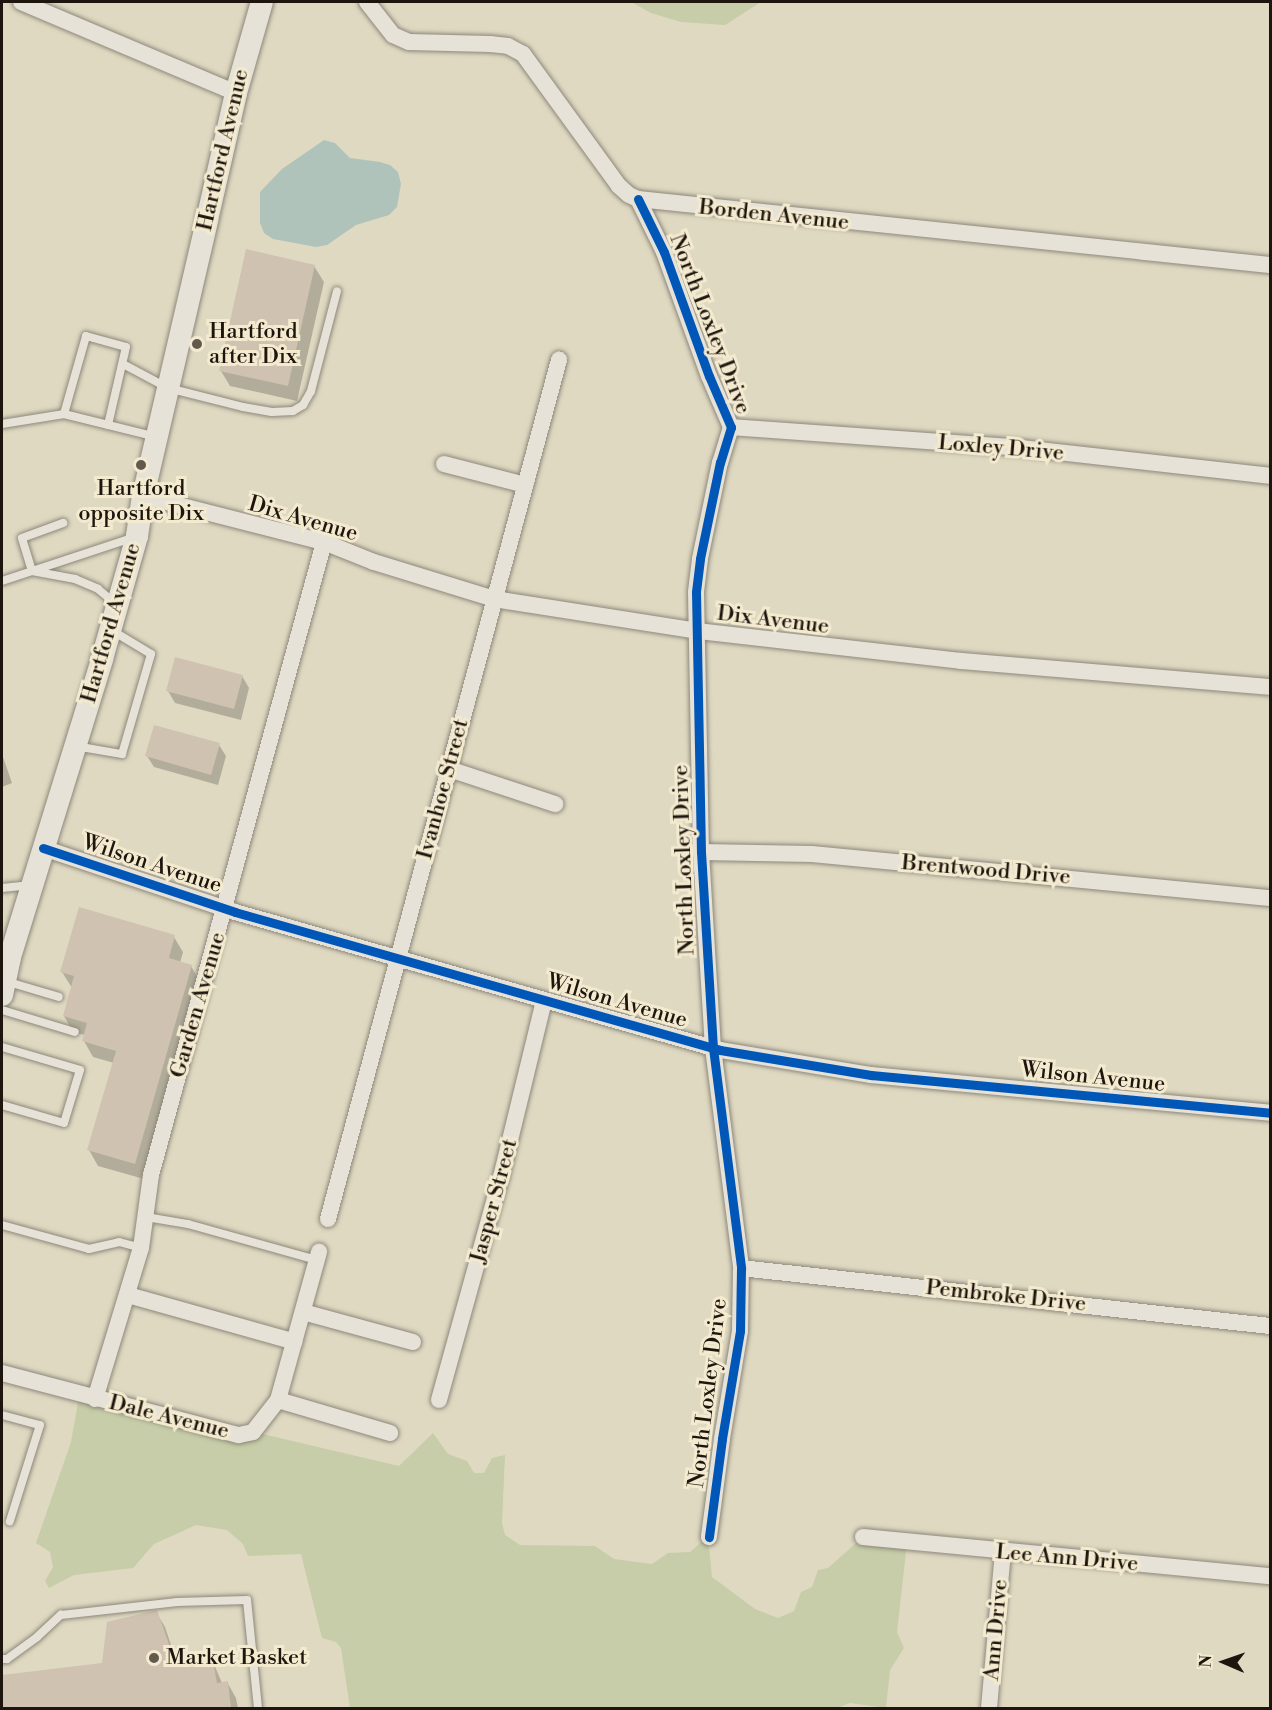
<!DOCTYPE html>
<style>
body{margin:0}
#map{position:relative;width:1272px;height:1710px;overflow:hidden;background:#dfd9c2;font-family:"Libre Bodoni",serif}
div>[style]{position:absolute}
.green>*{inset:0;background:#c6cda8}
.water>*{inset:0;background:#b0c3ba}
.shadow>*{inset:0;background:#0003}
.building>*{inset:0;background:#d0c2b0}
.roads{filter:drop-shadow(0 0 2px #8d887a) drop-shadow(0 0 2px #8d887a)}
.lane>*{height:8px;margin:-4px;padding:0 4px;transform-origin:4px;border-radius:4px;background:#e6e2d7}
.street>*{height:16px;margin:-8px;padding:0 8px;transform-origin:8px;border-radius:8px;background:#e6e2d7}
.secondary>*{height:22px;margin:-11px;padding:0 11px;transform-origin:11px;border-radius:11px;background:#e6e2d7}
.cycleway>*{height:9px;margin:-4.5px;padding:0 4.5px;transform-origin:4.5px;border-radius:4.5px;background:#0057b8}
.dots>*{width:16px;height:16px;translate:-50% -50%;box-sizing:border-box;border:3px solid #f3eacf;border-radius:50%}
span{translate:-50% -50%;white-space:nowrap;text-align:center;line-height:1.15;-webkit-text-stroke:6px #f3eacf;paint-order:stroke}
.street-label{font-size:22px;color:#1e160e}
.poi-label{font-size:22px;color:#1e160e}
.left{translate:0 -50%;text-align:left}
.frame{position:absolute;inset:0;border:3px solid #1e160e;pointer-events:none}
.north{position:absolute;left:1194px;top:1632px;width:60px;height:60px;-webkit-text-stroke:4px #f3eacf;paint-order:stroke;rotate:272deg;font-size:16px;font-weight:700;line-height:24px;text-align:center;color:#1e160e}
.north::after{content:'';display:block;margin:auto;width:21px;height:27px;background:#1e160e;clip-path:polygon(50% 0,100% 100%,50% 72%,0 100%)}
</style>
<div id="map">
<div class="green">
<i style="clip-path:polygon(631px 2px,761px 2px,725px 25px,681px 22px,651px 13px)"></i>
<i style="clip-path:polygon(80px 1391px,399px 1466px,433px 1433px,448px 1454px,467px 1461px,474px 1473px,484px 1473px,492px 1458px,505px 1455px,502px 1523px,505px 1535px,520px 1545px,595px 1546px,614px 1559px,652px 1564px,668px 1553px,690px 1552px,708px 1536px,712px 1577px,755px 1609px,778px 1618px,794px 1611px,801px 1592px,812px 1587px,818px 1570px,828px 1568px,863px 1537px,907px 1543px,897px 1632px,904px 1648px,890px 1670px,886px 1708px,850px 1703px,837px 1708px,350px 1708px,341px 1648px,336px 1642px,322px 1638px,301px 1554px,248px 1556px,243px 1544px,227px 1530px,196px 1525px,154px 1544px,133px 1568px,74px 1575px,49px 1588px,45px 1581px,53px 1567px,50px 1552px,36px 1543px,71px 1442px)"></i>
</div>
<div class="water">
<i style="clip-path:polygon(324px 140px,335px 143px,350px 158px,380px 162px,390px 165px,398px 172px,401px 184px,397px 207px,389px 215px,356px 225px,327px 245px,316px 247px,273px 239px,264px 233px,260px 223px,260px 192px,282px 169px)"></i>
</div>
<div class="shadow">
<i style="clip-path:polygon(314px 266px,324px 282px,297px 401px,230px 386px,221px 371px)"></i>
<i style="clip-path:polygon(242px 676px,249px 688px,241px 720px,175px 703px,168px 691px)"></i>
<i style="clip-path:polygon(219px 745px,226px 756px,218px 785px,154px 767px,147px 756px)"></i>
<i style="clip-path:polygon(2px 754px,12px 783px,2px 787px)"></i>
<i style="clip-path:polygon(174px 937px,183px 952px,180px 963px,191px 966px,200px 982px,144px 1179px,98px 1166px,89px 1150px,114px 1063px,93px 1057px,84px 1041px,85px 1035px,73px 1032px,64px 1016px,72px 988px,62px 972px)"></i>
<i style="clip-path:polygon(156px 1612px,165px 1627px,175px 1657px,205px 1653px,210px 1663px,213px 1662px,222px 1683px,227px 1682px,236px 1698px,238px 1708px,2px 1708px,2px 1677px,104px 1664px)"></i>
</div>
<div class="building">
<i style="clip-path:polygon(246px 249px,315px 265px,288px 386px,219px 371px)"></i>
<i style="clip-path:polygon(175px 657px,243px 675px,234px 709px,166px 691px)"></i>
<i style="clip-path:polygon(154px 725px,220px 743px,211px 775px,145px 756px)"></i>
<i style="clip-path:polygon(79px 907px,175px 935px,169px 958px,192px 965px,135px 1164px,87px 1150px,116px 1051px,82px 1041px,87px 1023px,63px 1016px,74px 976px,60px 972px)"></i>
<i style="clip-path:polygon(157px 1610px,173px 1656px,205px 1652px,206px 1662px,213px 1661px,217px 1683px,228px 1681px,231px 1708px,2px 1708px,2px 1675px,102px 1663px,107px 1622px)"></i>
</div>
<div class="roads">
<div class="lane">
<i style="left:123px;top:364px;width:51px;rotate:28.1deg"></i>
<i style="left:168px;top:388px;width:77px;rotate:14.2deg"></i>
<i style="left:243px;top:407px;width:29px;rotate:10deg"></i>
<i style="left:272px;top:412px;width:21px;rotate:-3deg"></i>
<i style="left:293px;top:411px;width:12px;rotate:-31deg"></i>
<i style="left:303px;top:405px;width:16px;rotate:-60deg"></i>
<i style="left:311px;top:391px;width:103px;rotate:-75.4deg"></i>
<i style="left:64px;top:414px;width:81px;rotate:-74.2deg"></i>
<i style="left:86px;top:336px;width:41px;rotate:15.4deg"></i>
<i style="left:126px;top:347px;width:80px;rotate:103deg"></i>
<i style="left:2px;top:424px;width:63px;rotate:-9.2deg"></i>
<i style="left:64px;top:414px;width:95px;rotate:14deg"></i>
<i style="left:32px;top:571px;width:44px;rotate:10.5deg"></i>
<i style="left:75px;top:579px;width:25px;rotate:23deg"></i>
<i style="left:98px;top:589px;width:23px;rotate:40deg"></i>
<i style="left:32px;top:571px;width:34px;rotate:-107deg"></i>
<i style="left:22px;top:538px;width:44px;rotate:-20.1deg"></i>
<i style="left:2px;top:581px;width:140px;rotate:-18.3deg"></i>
<i style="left:75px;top:746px;width:48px;rotate:9.7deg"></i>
<i style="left:122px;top:754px;width:104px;rotate:-73.8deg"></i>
<i style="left:151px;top:654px;width:47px;rotate:-149deg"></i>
<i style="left:2px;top:888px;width:29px;rotate:-6deg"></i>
<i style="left:5px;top:981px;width:56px;rotate:16.5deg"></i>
<i style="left:2px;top:1010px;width:76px;rotate:16.8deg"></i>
<i style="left:2px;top:1047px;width:81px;rotate:16.4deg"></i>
<i style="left:80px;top:1070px;width:55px;rotate:106.8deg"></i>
<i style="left:64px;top:1123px;width:65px;rotate:-163.8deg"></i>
<i style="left:146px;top:1217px;width:43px;rotate:9.5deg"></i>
<i style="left:188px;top:1224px;width:134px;rotate:15.6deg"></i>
<i style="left:2px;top:1225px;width:90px;rotate:15.4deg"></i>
<i style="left:89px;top:1249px;width:31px;rotate:-13deg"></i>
<i style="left:119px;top:1242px;width:23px;rotate:15deg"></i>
<i style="left:2px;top:1415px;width:39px;rotate:15deg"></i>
<i style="left:40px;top:1425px;width:101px;rotate:107.4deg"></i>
<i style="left:2px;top:1659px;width:5px"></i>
<i style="left:7px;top:1659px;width:37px;rotate:-36deg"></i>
<i style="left:37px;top:1637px;width:33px;rotate:-43deg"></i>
<i style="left:61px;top:1615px;width:117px;rotate:-6.4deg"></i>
<i style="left:177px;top:1602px;width:70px;rotate:-1.6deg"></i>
<i style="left:247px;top:1600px;width:109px;rotate:84.2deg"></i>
</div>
<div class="street">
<i style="left:21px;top:2px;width:233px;rotate:22.9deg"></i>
<i style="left:367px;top:2px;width:42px;rotate:51.8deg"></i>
<i style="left:393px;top:35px;width:17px;rotate:24deg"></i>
<i style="left:409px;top:42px;width:81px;rotate:1.4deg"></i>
<i style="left:490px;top:44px;width:18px;rotate:6deg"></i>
<i style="left:508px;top:46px;width:17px;rotate:28deg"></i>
<i style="left:523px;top:54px;width:163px;rotate:54deg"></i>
<i style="left:619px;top:186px;width:13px;rotate:42deg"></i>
<i style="left:629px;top:195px;width:10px;rotate:24deg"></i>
<i style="left:638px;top:199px;width:635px;rotate:5.96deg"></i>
<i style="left:638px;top:199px;width:59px;rotate:63.9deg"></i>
<i style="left:664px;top:252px;width:132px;rotate:70.1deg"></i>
<i style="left:709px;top:376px;width:56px;rotate:66.7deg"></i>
<i style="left:731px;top:427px;width:37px;rotate:107deg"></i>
<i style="left:720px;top:462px;width:99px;rotate:101.7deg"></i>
<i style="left:700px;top:559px;width:33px;rotate:97deg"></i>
<i style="left:696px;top:592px;width:260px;rotate:88.9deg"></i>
<i style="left:701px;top:852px;width:196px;rotate:86.5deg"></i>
<i style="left:713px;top:1048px;width:222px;rotate:82.7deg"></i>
<i style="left:741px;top:1268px;width:63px;rotate:90.9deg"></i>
<i style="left:740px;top:1331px;width:109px;rotate:99.5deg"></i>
<i style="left:722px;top:1439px;width:99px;rotate:97.6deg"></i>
<i style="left:731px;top:427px;width:283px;rotate:4.1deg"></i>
<i style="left:1013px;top:447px;width:259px;rotate:6.4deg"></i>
<i style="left:444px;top:464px;width:84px;rotate:14.5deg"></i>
<i style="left:143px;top:496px;width:187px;rotate:14.3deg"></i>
<i style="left:324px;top:542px;width:54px;rotate:21.8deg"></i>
<i style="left:374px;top:562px;width:126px;rotate:17.1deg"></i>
<i style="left:494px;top:599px;width:206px;rotate:8.9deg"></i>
<i style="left:698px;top:631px;width:265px;rotate:6.5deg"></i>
<i style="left:961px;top:661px;width:310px;rotate:4.8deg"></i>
<i style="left:449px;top:769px;width:112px;rotate:18.3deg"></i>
<i style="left:43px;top:848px;width:202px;rotate:18.4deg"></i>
<i style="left:235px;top:912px;width:504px;rotate:15.88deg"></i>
<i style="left:720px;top:1050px;width:153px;rotate:9.4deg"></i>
<i style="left:871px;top:1075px;width:401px;rotate:5.4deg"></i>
<i style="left:701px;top:852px;width:111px;rotate:1deg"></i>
<i style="left:812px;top:854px;width:460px;rotate:5.5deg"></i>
<i style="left:328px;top:1219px;width:890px;rotate:-74.95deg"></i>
<i style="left:741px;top:1268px;width:532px;rotate:6.26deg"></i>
<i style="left:128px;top:1295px;width:173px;rotate:15.7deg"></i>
<i style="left:303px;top:1312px;width:114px;rotate:15.3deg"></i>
<i style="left:2px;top:1373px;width:245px;rotate:14.7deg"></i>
<i style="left:239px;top:1435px;width:14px;rotate:-12deg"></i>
<i style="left:253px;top:1432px;width:41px;rotate:-52deg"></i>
<i style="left:278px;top:1400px;width:117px;rotate:16.4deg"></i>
<i style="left:95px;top:1399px;width:158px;rotate:-73.1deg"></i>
<i style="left:141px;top:1248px;width:74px;rotate:-82.2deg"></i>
<i style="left:151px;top:1175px;width:656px;rotate:-74.71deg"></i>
<i style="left:278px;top:1400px;width:154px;rotate:-74.5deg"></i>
<i style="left:439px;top:1400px;width:231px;rotate:-74.5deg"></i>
<i style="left:501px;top:1177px;width:182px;rotate:-76.3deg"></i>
<i style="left:863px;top:1537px;width:409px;rotate:5.5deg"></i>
<i style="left:989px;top:1708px;width:157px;rotate:-84.9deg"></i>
</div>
<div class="secondary">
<i style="left:2px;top:995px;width:39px;rotate:-78deg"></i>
<i style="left:10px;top:957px;width:312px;rotate:-72.8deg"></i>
<i style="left:102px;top:659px;width:128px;rotate:-74.1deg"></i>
<i style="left:137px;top:536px;width:40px;rotate:-81.5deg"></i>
<i style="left:143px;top:496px;width:283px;rotate:-76.9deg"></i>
<i style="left:207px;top:220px;width:130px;rotate:-77.1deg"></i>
<i style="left:236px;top:93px;width:95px;rotate:-74.1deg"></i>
</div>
</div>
<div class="cycleway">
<i style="left:638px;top:199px;width:59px;rotate:63.9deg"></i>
<i style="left:664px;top:252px;width:132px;rotate:70.1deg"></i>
<i style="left:709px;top:376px;width:56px;rotate:66.7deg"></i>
<i style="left:731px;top:427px;width:37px;rotate:107deg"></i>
<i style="left:720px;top:462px;width:99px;rotate:101.7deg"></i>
<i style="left:700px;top:559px;width:33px;rotate:97deg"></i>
<i style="left:696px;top:592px;width:260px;rotate:88.9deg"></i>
<i style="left:701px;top:852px;width:196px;rotate:86.5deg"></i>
<i style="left:713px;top:1048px;width:222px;rotate:82.7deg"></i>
<i style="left:741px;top:1268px;width:63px;rotate:90.9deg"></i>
<i style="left:740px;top:1331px;width:109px;rotate:99.5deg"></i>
<i style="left:722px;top:1439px;width:99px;rotate:97.6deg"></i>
<i style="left:43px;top:848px;width:202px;rotate:18.4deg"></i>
<i style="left:235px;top:912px;width:504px;rotate:15.88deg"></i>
<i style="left:720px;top:1050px;width:153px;rotate:9.4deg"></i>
<i style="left:871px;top:1075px;width:401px;rotate:5.4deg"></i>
</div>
<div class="dots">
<i style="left:197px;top:344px;background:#625a4d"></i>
<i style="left:141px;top:465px;background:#625a4d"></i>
<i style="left:154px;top:1658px;background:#625a4d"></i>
</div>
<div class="street-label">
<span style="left:223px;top:150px;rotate:-77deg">Hartford Avenue</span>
<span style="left:774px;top:215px;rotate:6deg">Borden Avenue</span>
<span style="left:710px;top:324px;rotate:69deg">North Loxley Drive</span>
<span style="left:1001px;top:448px;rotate:5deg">Loxley Drive</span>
<span style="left:303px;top:519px;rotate:16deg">Dix Avenue</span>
<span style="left:773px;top:620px;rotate:7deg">Dix Avenue</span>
<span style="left:111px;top:623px;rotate:-74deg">Hartford Avenue</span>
<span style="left:443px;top:789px;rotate:-75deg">Ivanhoe Street</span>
<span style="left:684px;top:860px;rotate:-92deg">North Loxley Drive</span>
<span style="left:152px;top:864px;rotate:18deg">Wilson Avenue</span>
<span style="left:986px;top:870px;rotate:5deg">Brentwood Drive</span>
<span style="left:617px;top:1001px;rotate:16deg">Wilson Avenue</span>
<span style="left:198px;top:1005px;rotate:-74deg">Garden Avenue</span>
<span style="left:1093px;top:1077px;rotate:6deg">Wilson Avenue</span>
<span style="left:494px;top:1201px;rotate:-75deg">Jasper Street</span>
<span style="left:1006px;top:1296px;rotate:6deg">Pembroke Drive</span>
<span style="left:708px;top:1393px;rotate:-83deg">North Loxley Drive</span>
<span style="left:169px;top:1417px;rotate:14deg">Dale Avenue</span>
<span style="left:1067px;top:1558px;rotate:5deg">Lee Ann Drive</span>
<span style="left:996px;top:1630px;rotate:-85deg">Ann Drive</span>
</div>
<div class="poi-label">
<span class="left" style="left:209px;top:344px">Hartford<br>after Dix</span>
<span style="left:141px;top:501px">Hartford<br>opposite Dix</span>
<span class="left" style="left:166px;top:1658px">Market Basket</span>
</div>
<div class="frame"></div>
<div class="north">N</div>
</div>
